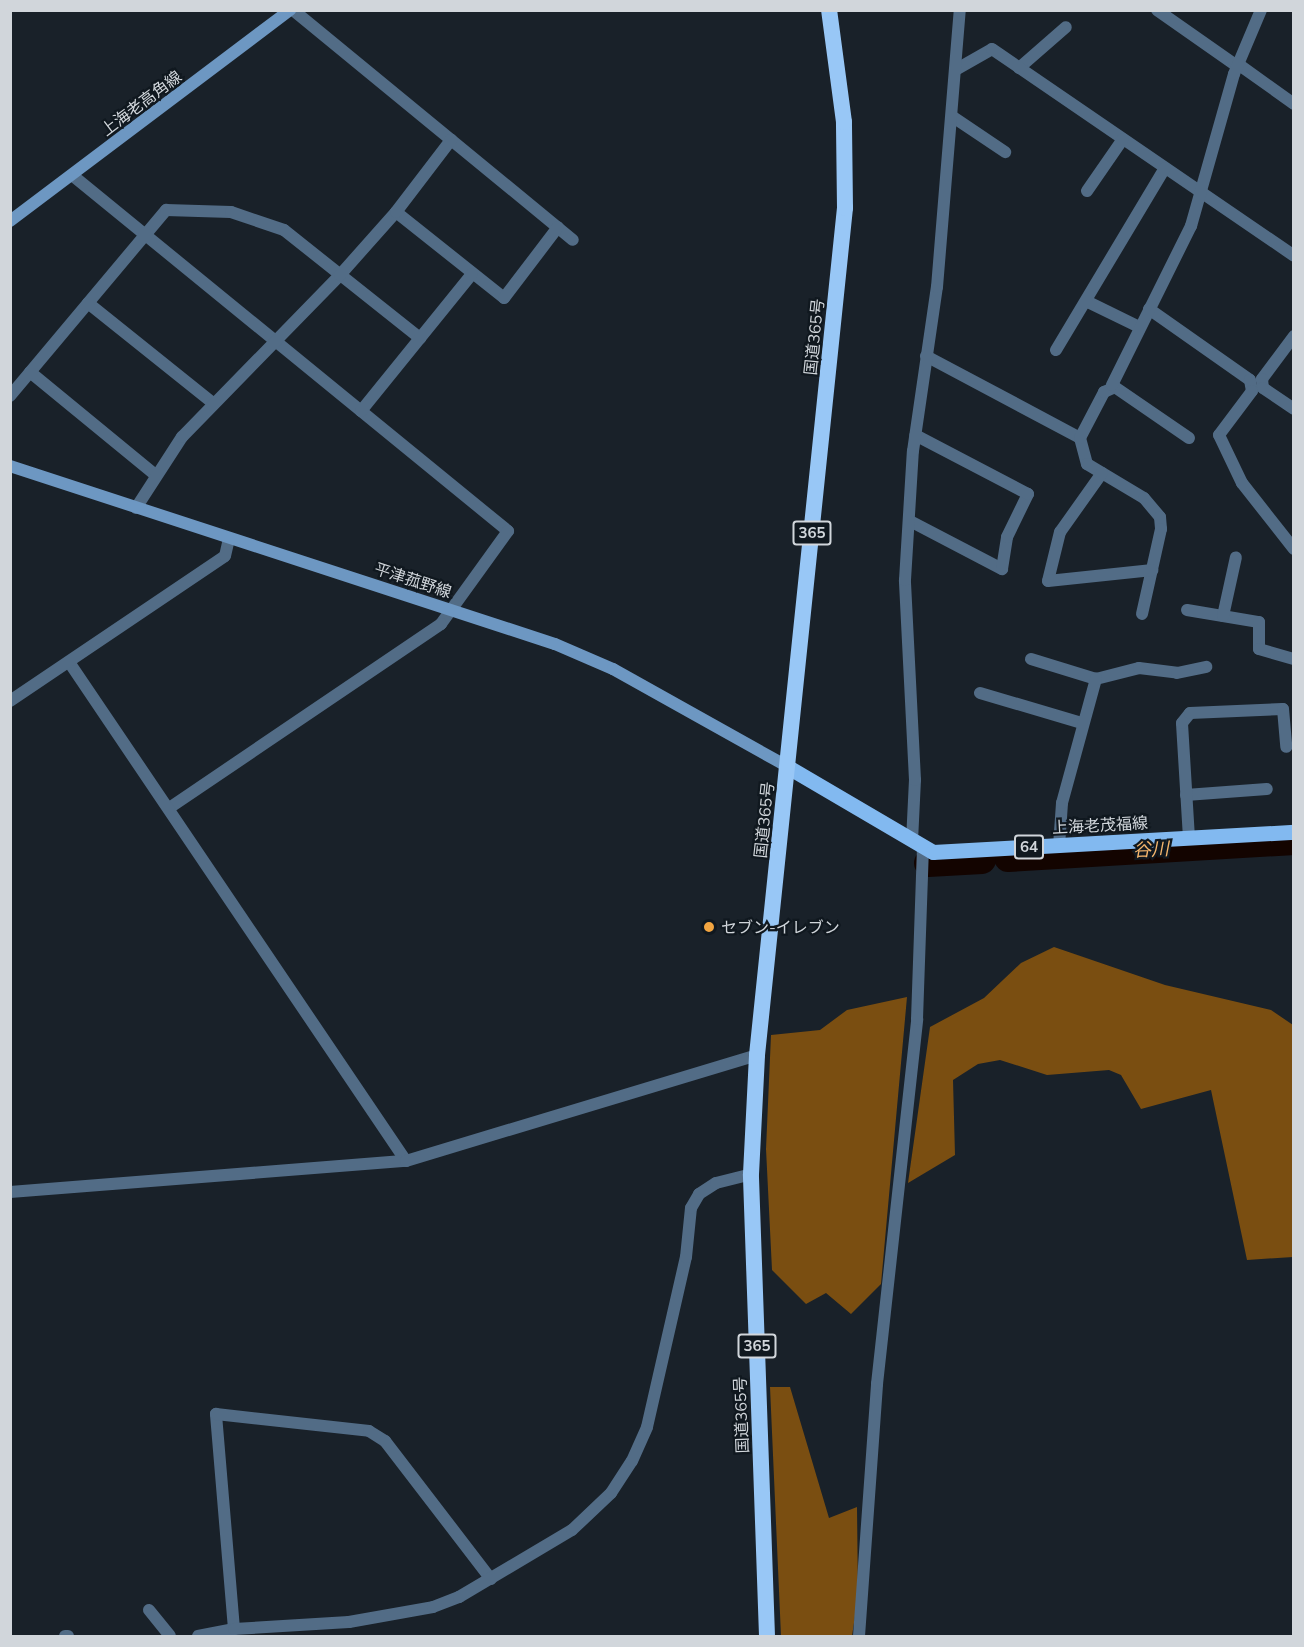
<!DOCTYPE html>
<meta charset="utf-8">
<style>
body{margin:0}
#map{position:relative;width:1304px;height:1647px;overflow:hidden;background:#192129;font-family:Mulish,"Noto Sans JP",sans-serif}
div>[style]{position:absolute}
.forest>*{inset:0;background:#7a4e11}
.river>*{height:28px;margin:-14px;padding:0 14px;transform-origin:14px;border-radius:14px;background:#130400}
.minor>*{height:12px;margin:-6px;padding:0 6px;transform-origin:6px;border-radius:6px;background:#526c86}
.secondary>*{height:12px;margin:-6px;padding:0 6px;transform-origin:6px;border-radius:6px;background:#6d97c2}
.primary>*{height:15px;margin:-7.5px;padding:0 7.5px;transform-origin:7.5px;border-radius:7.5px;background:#82b9f0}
.trunk>*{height:16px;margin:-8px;padding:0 8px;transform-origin:8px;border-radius:8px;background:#98c7f6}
.dots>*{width:16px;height:16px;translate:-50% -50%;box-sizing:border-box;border:3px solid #10181f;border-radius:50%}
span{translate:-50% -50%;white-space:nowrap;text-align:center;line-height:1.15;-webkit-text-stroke:4.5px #10181f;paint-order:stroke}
.shield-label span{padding:2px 4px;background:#10181f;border:2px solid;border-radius:4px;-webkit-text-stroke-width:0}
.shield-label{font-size:15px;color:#d1d6db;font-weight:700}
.street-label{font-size:16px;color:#d1d6db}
.poi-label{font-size:16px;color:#d1d6db}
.left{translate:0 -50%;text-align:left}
.water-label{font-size:18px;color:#f5b66d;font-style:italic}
.frame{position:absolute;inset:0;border:12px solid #d1d6db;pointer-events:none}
</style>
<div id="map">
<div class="forest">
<i style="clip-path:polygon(1054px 947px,1165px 985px,1271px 1010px,1293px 1025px,1293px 1257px,1247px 1260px,1211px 1090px,1141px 1109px,1121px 1075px,1109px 1070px,1047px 1075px,1000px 1060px,978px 1064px,953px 1080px,955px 1155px,908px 1183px,930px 1027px,984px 998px,1021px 963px)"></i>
<i style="clip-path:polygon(907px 997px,881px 1284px,851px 1314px,826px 1293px,806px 1304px,772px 1270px,766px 1149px,771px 1035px,820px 1030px,847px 1010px)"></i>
<i style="clip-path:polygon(770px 1387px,790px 1387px,829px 1518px,857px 1507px,858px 1596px,852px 1636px,781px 1636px)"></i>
</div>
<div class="river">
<i style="left:1008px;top:858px;width:287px;rotate:-3.4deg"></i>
<i style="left:928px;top:863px;width:54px;rotate:-3.2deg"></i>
</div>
<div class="minor">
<i style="left:293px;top:10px;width:362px;rotate:39.4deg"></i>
<i style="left:1157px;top:10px;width:98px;rotate:35deg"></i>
<i style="left:1238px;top:64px;width:69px;rotate:35.5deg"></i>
<i style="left:1019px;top:68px;width:62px;rotate:-41.1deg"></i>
<i style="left:957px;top:69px;width:40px;rotate:-29.7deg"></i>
<i style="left:992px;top:49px;width:366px;rotate:34.4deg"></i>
<i style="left:953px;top:117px;width:63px;rotate:33.9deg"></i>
<i style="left:72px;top:175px;width:563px;rotate:39.23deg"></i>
<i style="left:508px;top:531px;width:115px;rotate:125.8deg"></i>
<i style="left:441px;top:624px;width:328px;rotate:145.9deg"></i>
<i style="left:1087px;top:191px;width:63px;rotate:-55.3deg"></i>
<i style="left:396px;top:212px;width:138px;rotate:38.5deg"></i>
<i style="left:504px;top:298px;width:89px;rotate:-52.7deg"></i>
<i style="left:1086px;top:301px;width:59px;rotate:26.1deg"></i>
<i style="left:88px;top:303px;width:161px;rotate:38.7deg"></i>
<i style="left:1149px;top:309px;width:123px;rotate:35.1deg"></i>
<i style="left:1250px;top:380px;width:11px;rotate:80deg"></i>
<i style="left:1252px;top:391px;width:55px;rotate:126.9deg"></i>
<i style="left:1219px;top:435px;width:53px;rotate:64.4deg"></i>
<i style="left:1242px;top:483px;width:84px;rotate:51.8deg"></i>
<i style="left:1294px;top:336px;width:54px;rotate:126.7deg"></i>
<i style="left:1262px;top:379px;width:9px;rotate:84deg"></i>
<i style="left:1263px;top:388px;width:37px;rotate:34deg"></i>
<i style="left:1056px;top:350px;width:212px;rotate:-59.1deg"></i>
<i style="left:926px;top:356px;width:174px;rotate:28deg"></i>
<i style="left:1080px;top:438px;width:27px;rotate:75deg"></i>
<i style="left:1087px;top:464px;width:66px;rotate:30.8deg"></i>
<i style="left:1144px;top:498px;width:25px;rotate:50deg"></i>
<i style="left:1160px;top:517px;width:12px;rotate:85deg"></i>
<i style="left:1161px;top:529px;width:87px;rotate:102.6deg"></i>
<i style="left:30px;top:372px;width:161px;rotate:39.4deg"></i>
<i style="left:10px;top:396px;width:243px;rotate:-50deg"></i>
<i style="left:166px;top:210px;width:65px;rotate:1.8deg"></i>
<i style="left:231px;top:212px;width:56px;rotate:18.8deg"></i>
<i style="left:284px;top:230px;width:174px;rotate:38.5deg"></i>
<i style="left:361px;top:411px;width:176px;rotate:-51deg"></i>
<i style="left:1080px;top:438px;width:52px;rotate:-62.4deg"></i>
<i style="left:1104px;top:392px;width:12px;rotate:-24deg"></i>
<i style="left:1189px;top:438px;width:93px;rotate:-145.5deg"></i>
<i style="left:1112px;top:385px;width:178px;rotate:-63.6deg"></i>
<i style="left:1191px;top:226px;width:158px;rotate:-74.2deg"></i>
<i style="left:1234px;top:74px;width:69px;rotate:-67.1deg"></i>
<i style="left:1102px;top:473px;width:72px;rotate:125.4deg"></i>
<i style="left:1060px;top:532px;width:50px;rotate:103.8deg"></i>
<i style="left:1048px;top:581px;width:105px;rotate:-6deg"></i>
<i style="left:136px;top:508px;width:85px;rotate:-57.1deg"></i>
<i style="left:182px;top:437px;width:226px;rotate:-45.7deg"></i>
<i style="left:340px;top:275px;width:84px;rotate:-48.4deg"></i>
<i style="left:396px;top:212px;width:91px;rotate:-52.6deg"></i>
<i style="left:910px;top:521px;width:104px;rotate:27.6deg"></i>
<i style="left:1002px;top:569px;width:32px;rotate:-81deg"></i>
<i style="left:1007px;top:537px;width:48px;rotate:-64deg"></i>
<i style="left:1028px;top:494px;width:127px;rotate:-152.4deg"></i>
<i style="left:1187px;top:610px;width:73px;rotate:9.5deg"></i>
<i style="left:1259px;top:622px;width:27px;rotate:90deg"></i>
<i style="left:1259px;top:649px;width:36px;rotate:16deg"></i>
<i style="left:1223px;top:616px;width:60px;rotate:-77.6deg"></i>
<i style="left:1031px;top:659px;width:68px;rotate:17.1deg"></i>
<i style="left:1096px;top:679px;width:44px;rotate:-14.3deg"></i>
<i style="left:1139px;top:668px;width:38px;rotate:7deg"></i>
<i style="left:1177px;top:673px;width:30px;rotate:-12deg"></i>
<i style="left:69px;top:662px;width:602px;rotate:55.97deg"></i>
<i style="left:980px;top:693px;width:106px;rotate:16.4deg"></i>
<i style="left:10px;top:701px;width:259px;rotate:-34deg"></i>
<i style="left:225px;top:556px;width:17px;rotate:-77deg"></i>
<i style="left:1186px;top:795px;width:81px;rotate:-4.2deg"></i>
<i style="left:1189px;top:838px;width:115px;rotate:-93.5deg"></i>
<i style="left:1182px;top:723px;width:13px;rotate:-51deg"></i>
<i style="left:1190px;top:713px;width:93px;rotate:-2.5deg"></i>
<i style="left:1283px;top:709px;width:38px;rotate:85deg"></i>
<i style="left:912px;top:841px;width:61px;rotate:-87.2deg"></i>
<i style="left:915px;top:780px;width:200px;rotate:-92.9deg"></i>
<i style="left:905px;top:580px;width:129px;rotate:-86.5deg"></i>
<i style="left:913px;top:451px;width:166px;rotate:-81.7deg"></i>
<i style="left:937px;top:287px;width:278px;rotate:-85.3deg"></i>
<i style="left:1059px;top:846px;width:43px;rotate:-86deg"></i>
<i style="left:1062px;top:803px;width:129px;rotate:-74.7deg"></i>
<i style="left:10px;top:1192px;width:397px;rotate:-4.5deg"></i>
<i style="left:406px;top:1161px;width:367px;rotate:-16.8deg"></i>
<i style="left:149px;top:1610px;width:33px;rotate:51deg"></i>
<i style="left:234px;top:1629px;width:216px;rotate:-94.8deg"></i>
<i style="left:216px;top:1414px;width:154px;rotate:6.3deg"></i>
<i style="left:369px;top:1431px;width:19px;rotate:32deg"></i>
<i style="left:385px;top:1441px;width:174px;rotate:52.5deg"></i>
<i style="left:65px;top:1636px;width:3px"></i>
<i style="left:198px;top:1636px;width:37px;rotate:-11deg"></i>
<i style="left:234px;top:1629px;width:115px;rotate:-3.5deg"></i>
<i style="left:349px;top:1622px;width:85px;rotate:-10.1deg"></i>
<i style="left:433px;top:1607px;width:28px;rotate:-21deg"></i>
<i style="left:459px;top:1597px;width:131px;rotate:-30.7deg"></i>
<i style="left:572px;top:1530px;width:54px;rotate:-43.5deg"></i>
<i style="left:611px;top:1493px;width:38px;rotate:-57deg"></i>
<i style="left:632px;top:1461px;width:37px;rotate:-66deg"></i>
<i style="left:647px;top:1427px;width:174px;rotate:-77.1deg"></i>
<i style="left:686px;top:1257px;width:49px;rotate:-84.2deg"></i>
<i style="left:691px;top:1208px;width:16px;rotate:-60deg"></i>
<i style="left:699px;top:1194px;width:20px;rotate:-33deg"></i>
<i style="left:716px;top:1183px;width:36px;rotate:-14deg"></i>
<i style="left:859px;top:1636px;width:253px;rotate:-85.9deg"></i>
<i style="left:877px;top:1384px;width:367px;rotate:-83.7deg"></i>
<i style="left:917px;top:1019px;width:171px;rotate:-88deg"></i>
</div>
<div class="secondary">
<i style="left:10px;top:221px;width:351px;rotate:-37deg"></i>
<i style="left:10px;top:466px;width:573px;rotate:18.09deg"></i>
<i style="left:555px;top:644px;width:63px;rotate:23.3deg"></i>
<i style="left:613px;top:669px;width:201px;rotate:29.2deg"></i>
</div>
<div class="primary">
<i style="left:788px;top:767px;width:168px;rotate:30.4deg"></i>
<i style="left:933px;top:852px;width:362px;rotate:-3.2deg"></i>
</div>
<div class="trunk">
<i style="left:767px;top:1636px;width:462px;rotate:-92deg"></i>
<i style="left:751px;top:1174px;width:119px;rotate:-87.1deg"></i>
<i style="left:757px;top:1055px;width:852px;rotate:-84.07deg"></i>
<i style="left:845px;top:208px;width:86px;rotate:-90.7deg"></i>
<i style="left:844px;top:122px;width:113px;rotate:-97.6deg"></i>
</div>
<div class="dots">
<i style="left:709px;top:927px;background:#f2a541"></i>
</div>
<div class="shield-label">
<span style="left:812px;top:533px">365</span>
<span style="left:1029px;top:847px">64</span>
<span style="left:757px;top:1346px">365</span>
</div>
<div class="street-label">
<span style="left:141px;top:103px;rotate:-37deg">上海老高角線</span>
<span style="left:814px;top:337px;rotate:-84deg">国道365号</span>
<span style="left:413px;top:580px;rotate:18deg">平津菰野線</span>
<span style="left:764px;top:820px;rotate:-84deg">国道365号</span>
<span style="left:1100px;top:825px;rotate:-3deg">上海老茂福線</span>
<span style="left:741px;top:1415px;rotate:-92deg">国道365号</span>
</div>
<div class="poi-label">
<span class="left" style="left:721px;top:927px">セブン-イレブン</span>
</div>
<div class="water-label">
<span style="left:1151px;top:850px;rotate:-3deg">谷川</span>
</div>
<div class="frame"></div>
</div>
